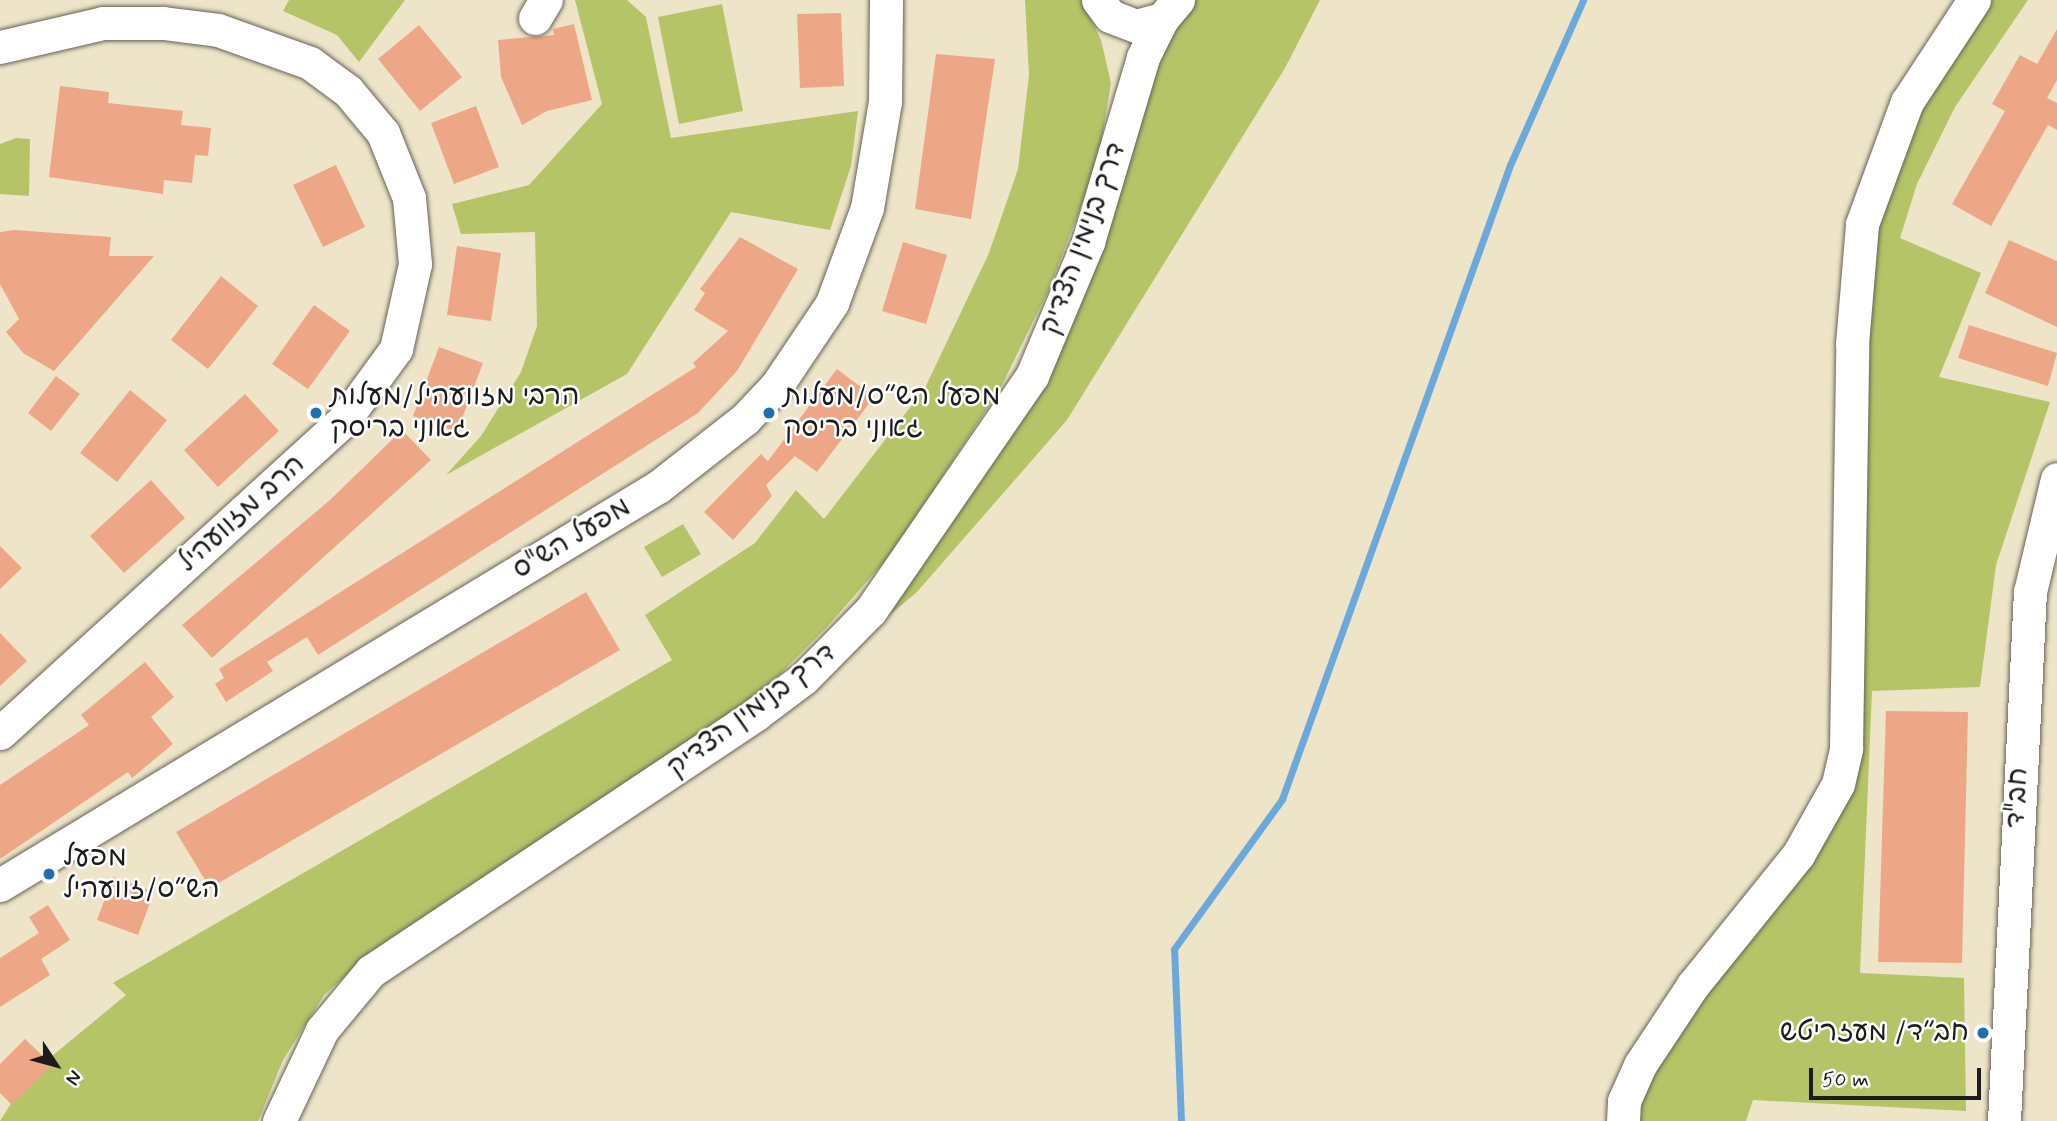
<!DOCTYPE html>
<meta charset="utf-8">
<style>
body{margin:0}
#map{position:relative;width:2057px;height:1121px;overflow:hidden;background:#eee5c8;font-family:Mynerve,"Playpen Sans Hebrew",sans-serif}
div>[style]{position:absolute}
.green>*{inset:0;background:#b5c467}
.stream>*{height:7px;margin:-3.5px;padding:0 3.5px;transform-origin:3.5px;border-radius:3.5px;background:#6ba9dd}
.building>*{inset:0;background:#eda786}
.roads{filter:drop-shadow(0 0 2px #666258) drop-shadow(0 0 2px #666258)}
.minor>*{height:33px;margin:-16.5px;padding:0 16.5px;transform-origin:16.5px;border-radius:16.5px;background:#fff}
.dots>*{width:19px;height:19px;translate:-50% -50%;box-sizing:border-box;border:4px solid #fff;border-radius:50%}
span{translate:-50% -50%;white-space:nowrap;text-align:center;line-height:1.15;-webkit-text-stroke:5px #fff;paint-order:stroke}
.street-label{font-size:28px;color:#1c1c1c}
.poi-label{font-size:28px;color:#1c1c1c}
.left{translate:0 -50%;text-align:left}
.right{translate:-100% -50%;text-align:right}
.north{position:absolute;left:21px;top:1030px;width:70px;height:70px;-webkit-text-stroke:5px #fff;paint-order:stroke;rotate:126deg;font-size:19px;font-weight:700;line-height:28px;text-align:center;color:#1c1c1c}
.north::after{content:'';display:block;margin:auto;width:24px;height:32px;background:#1c1c1c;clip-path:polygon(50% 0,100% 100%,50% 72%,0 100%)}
.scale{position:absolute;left:1809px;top:1068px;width:172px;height:32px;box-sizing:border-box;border:4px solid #1c1c1c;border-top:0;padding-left:9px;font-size:21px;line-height:24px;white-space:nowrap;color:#1c1c1c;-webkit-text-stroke:5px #fff;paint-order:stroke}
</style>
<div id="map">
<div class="green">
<i style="clip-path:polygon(289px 0,405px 0,359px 62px,337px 35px,283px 11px)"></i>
<i style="clip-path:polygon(575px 0,627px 0,646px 17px,671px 138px,858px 111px,851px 166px,830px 230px,731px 212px,627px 374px,446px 475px,481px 436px,521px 372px,537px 326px,535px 232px,461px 234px,452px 204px,529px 185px,602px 104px)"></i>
<i style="clip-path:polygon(1025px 0,1082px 0,1101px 40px,1111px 83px,1098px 162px,1049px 289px,1000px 389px,891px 554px,826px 628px,764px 690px,372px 952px,324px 995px,283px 1060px,258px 1121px,0 1121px,29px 1075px,126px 995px,113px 983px,672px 660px,645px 615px,755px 543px,796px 490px,824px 519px,925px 388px,989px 253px,1018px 169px,1029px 75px)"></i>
<i style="clip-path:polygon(1193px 0,1320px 0,1285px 68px,1067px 420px,917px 592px,879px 624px,1004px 446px,1174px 29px)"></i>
<i style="clip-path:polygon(1985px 0,2028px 0,1955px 107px,1917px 184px,1900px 238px,1981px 273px,1939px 377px,2050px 402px,1996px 565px,1980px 687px,1872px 691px,1860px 973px,1964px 978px,1966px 1111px,1753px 1100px,1746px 1121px,1636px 1121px,1643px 1080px,1833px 807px,1866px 286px,1882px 196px,1914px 111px)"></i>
<i style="clip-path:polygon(722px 4px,743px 111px,679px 124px,658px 17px)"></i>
<i style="clip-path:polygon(16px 138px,30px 139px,29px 196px,0 194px,0 144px)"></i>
<i style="clip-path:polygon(683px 524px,701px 554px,662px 577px,644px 547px)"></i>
</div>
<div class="stream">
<i style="left:1181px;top:1121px;width:172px;rotate:-92.3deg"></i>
<i style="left:1174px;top:949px;width:185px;rotate:-54.2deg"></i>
<i style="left:1282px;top:799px;width:674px;rotate:-70.22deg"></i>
<i style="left:1510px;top:165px;width:180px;rotate:-66.1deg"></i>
</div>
<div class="building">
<i style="clip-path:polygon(841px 13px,844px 86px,800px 88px,797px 14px)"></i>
<i style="clip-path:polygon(574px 24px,592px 100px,547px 111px,522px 125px,501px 77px,498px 40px,554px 35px,553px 29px)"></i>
<i style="clip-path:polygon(419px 25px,462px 77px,420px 111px,378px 59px)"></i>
<i style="clip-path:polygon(2057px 29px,2057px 80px,2047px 98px,2057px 103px,2057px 130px,2048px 125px,1991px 226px,1952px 204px,2005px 111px,1992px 104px,2020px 55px,2037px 64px)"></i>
<i style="clip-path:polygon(936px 54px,995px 59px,971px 219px,915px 209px)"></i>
<i style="clip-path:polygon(60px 86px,109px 92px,108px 103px,183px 111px,181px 125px,211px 128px,208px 156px,195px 155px,192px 183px,164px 180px,163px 194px,49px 177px)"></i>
<i style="clip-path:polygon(476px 106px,499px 167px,454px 184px,431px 123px)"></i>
<i style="clip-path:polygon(336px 165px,365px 227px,323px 247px,293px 185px)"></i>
<i style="clip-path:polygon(14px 230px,111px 237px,109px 256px,154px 256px,54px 371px,23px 353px,6px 332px,19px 319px,0 284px,0 232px)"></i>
<i style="clip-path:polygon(740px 237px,798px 269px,737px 371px,698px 413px,318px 655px,307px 637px,267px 662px,273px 671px,226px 702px,215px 684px,224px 678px,219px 669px,696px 367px,693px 363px,728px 331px,694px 310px,705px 293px,700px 289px)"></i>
<i style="clip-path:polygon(2009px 240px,2057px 261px,2057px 327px,1985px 293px)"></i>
<i style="clip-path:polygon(903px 242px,947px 255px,926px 324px,882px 311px)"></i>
<i style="clip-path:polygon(457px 246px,501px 253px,491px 321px,447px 315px)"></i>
<i style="clip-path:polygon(221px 276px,258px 306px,208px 369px,171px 340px)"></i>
<i style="clip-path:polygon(314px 305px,350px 331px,308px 389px,272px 364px)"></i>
<i style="clip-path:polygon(1969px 325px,2057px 353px,2048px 386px,1958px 358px)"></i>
<i style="clip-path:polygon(439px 347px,483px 363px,457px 432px,413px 416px)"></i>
<i style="clip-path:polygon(837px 369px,874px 397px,817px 472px,795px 456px,766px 485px,772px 496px,733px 540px,704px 512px,761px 454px,768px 461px)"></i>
<i style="clip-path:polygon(56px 376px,80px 394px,51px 431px,28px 413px)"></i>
<i style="clip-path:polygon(130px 390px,167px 420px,117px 482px,80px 453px)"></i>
<i style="clip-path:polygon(245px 394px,279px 431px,218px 487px,184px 450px)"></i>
<i style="clip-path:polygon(402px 430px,431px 460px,212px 658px,182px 625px,330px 500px)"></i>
<i style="clip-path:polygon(151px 480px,185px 518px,124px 573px,90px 536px)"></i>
<i style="clip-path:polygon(0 546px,22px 568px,0 589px)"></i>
<i style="clip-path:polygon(586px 592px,620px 650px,210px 888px,176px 832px)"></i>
<i style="clip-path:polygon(0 633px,27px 661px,0 686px)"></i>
<i style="clip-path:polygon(145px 662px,174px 697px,151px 717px,173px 744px,132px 778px,128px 772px,0 859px,0 785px,89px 725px,81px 715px)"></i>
<i style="clip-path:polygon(1886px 711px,1968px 712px,1962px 963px,1878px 962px)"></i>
<i style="clip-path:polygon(113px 877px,154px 892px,138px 935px,97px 920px)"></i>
<i style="clip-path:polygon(48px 905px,70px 940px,41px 959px,50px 975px,0 1007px,0 958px,39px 933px,29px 917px)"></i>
<i style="clip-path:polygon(25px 1039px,52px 1065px,12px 1105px,0 1093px,0 1064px)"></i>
</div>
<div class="roads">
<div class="minor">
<i style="left:1098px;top:0;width:20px;rotate:53deg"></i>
<i style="left:1110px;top:16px;width:28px;rotate:21deg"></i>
<i style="left:1136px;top:26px;width:27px;rotate:-15deg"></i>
<i style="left:1162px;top:19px;width:25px;rotate:-50deg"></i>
<i style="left:535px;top:18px;width:21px;rotate:-59deg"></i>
<i style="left:0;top:47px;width:106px;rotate:-13.1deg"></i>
<i style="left:103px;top:23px;width:60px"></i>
<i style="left:163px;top:23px;width:55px;rotate:7.3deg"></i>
<i style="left:218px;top:30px;width:98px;rotate:19.7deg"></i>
<i style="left:310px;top:63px;width:47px;rotate:36.4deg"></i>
<i style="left:348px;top:91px;width:55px;rotate:50.2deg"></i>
<i style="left:383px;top:133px;width:70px;rotate:68.2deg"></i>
<i style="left:409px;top:198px;width:66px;rotate:84.8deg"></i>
<i style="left:415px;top:264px;width:87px;rotate:102.6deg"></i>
<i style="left:396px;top:349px;width:88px;rotate:126.2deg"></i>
<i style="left:344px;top:420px;width:465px;rotate:137.7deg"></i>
<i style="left:0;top:885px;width:769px;rotate:-31.17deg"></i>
<i style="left:658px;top:487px;width:110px;rotate:-38deg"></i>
<i style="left:745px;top:419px;width:47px;rotate:-46.7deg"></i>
<i style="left:777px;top:385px;width:99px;rotate:-56.1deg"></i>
<i style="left:832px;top:303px;width:101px;rotate:-69.8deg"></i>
<i style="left:867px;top:208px;width:108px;rotate:-80.4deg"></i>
<i style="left:885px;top:102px;width:102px;rotate:-89.4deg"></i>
<i style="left:279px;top:1121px;width:101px;rotate:-64.7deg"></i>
<i style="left:322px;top:1030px;width:77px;rotate:-50.3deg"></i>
<i style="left:371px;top:971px;width:463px;rotate:-33.7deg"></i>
<i style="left:756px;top:714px;width:60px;rotate:-36.9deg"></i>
<i style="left:804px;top:678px;width:95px;rotate:-45.4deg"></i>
<i style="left:871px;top:610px;width:284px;rotate:-55.5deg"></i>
<i style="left:1032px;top:376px;width:145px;rotate:-67.3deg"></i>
<i style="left:1088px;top:242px;width:193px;rotate:-73.4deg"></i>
<i style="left:1143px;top:57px;width:42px;rotate:-63.4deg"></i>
<i style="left:1623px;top:1121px;width:20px;rotate:-87deg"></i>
<i style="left:1624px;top:1101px;width:39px;rotate:-66deg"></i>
<i style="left:1640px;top:1065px;width:96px;rotate:-56.5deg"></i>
<i style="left:1693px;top:985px;width:167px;rotate:-51.1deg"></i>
<i style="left:1798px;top:855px;width:81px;rotate:-60.6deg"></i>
<i style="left:1838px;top:784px;width:37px;rotate:-77deg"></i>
<i style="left:1846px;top:748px;width:404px;rotate:-89.1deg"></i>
<i style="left:1852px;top:344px;width:120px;rotate:-85.2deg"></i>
<i style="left:1862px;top:224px;width:130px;rotate:-69.8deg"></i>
<i style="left:1907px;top:102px;width:122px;rotate:-56.7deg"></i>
<i style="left:2004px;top:1121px;width:530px;rotate:-87.19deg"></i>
<i style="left:2030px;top:592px;width:116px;rotate:-76.6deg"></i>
</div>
</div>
<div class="dots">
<i style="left:316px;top:413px;background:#1f6fb2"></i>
<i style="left:769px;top:413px;background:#1f6fb2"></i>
<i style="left:49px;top:874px;background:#1f6fb2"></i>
<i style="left:1983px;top:1033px;background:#1f6fb2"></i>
</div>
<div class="street-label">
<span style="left:1084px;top:239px;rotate:-70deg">דרך בנימין הצדיק</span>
<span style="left:242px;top:514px;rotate:-42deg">הרב מזוועהיל</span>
<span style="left:572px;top:539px;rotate:-31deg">מפעל הש"ס</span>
<span style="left:752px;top:711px;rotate:-37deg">דרך בנימין הצדיק</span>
<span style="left:2018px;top:798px;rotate:-87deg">חב"ד</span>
</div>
<div class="poi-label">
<span class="left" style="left:330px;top:413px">הרבי מזוועהיל/מעלות<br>גאוני בריסק</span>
<span class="left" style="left:783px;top:413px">מפעל הש״ס/מעלות<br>גאוני בריסק</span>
<span class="left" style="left:63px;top:874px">מפעל<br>הש״ס/זוועהיל</span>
<span class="right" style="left:1969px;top:1033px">חב״ד/ מעזריטש</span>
</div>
<div class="north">N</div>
<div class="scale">50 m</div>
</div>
